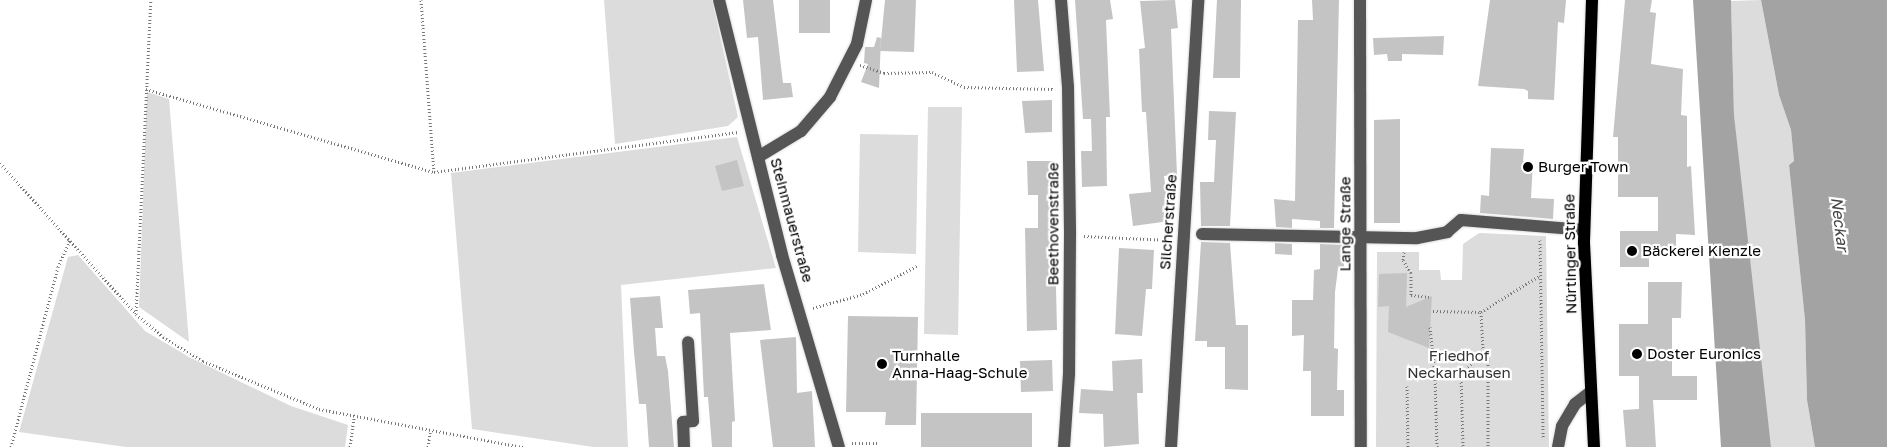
<!DOCTYPE html>
<meta charset="utf-8">
<style>
body{margin:0}
#map{position:relative;width:1887px;height:447px;overflow:hidden;background:#fff;font-family:"Golos Text",sans-serif}
div>[style]{position:absolute}
.green>*{inset:0;background:#dcdcdc}
.water>*{inset:0;background:#a3a3a3}
.building>*{inset:0;background:#c4c4c4}
.path>*{height:3px;margin-top:-1.5px;transform-origin:0;background:repeating-linear-gradient(90deg,#777 0 1px,transparent 0 3.5px)}
.roads{filter:drop-shadow(0 0 1px #dbdbdb) drop-shadow(0 0 1px #dbdbdb)}
.minor>*{height:12px;margin:-6px;padding:0 6px;transform-origin:6px;border-radius:6px;background:#555}
.major>*{height:12px;margin:-6px;padding:0 6px;transform-origin:6px;border-radius:6px;background:#000}
.dots>*{width:14px;height:14px;translate:-50% -50%;box-sizing:border-box;border:2px solid #fff;border-radius:50%}
span{translate:-50% -50%;white-space:nowrap;text-align:center;line-height:1.15;-webkit-text-stroke:4.5px #fff;paint-order:stroke}
.poi-label{font-size:15px;color:#000}
.left{translate:0 -50%;text-align:left}
.street-label{font-size:15px;color:#000}
.park-label{font-size:15px;color:#333}
.water-label{font-size:16px;color:#444;font-style:italic}
</style>
<div id="map">
<div class="green">
<i style="clip-path:polygon(604px 0,712px 0,738px 117px,728px 126px,615px 144px)"></i>
<i style="clip-path:polygon(1761px 0,1779px 95px,1791px 130px,1794px 161px,1789px 165px,1805px 320px,1807px 400px,1815px 447px,1771px 447px,1755px 330px,1734px 115px,1731px 1px)"></i>
<i style="clip-path:polygon(147px 92px,169px 99px,189px 342px,139px 307px)"></i>
<i style="clip-path:polygon(928px 107px,962px 107px,958px 335px,924px 334px)"></i>
<i style="clip-path:polygon(860px 134px,918px 135px,916px 254px,858px 252px)"></i>
<i style="clip-path:polygon(737px 137px,776px 268px,621px 285px,628px 447px,593px 447px,472px 429px,451px 173px)"></i>
<i style="clip-path:polygon(1479px 233px,1546px 236px,1549px 447px,1376px 447px,1377px 252px,1419px 252px,1419px 270px,1440px 270px,1441px 280px,1462px 280px,1463px 244px)"></i>
<i style="clip-path:polygon(78px 255px,145px 331px,189px 357px,291px 406px,348px 425px,345px 447px,126px 447px,19px 432px,68px 257px)"></i>
</div>
<div class="water">
<i style="clip-path:polygon(1693px 0,1731px 0,1734px 115px,1771px 447px,1721px 447px)"></i>
<i style="clip-path:polygon(1761px 0,1887px 0,1887px 447px,1815px 447px,1807px 400px,1805px 320px,1789px 165px,1794px 161px,1791px 130px,1779px 95px)"></i>
</div>
<div class="building">
<i style="clip-path:polygon(743px 0,773px 0,783px 83px,791px 83px,793px 97px,763px 100px,758px 37px,747px 38px)"></i>
<i style="clip-path:polygon(799px 0,830px 0,830px 33px,799px 33px)"></i>
<i style="clip-path:polygon(885px 0,916px 0,914px 52px,880px 51px)"></i>
<i style="clip-path:polygon(1014px 0,1038px 0,1044px 71px,1017px 72px)"></i>
<i style="clip-path:polygon(1075px 0,1110px 0,1113px 19px,1106px 20px,1110px 117px,1106px 117px,1107px 186px,1082px 187px,1081px 151px,1092px 151px,1091px 119px,1083px 119px)"></i>
<i style="clip-path:polygon(1175px 0,1178px 28px,1171px 29px,1177px 175px,1164px 176px,1170px 221px,1133px 226px,1129px 194px,1151px 192px,1146px 112px,1142px 112px,1139px 49px,1145px 48px,1140px 1px)"></i>
<i style="clip-path:polygon(1217px 0,1241px 0,1240px 78px,1213px 78px)"></i>
<i style="clip-path:polygon(1312px 0,1339px 0,1334px 228px,1320px 228px,1320px 221px,1292px 219px,1292px 228px,1276px 227px,1274px 199px,1295px 201px,1298px 20px,1313px 20px)"></i>
<i style="clip-path:polygon(1490px 0,1566px 0,1564px 23px,1558px 22px,1554px 100px,1528px 99px,1528px 91px,1524px 89px,1478px 86px)"></i>
<i style="clip-path:polygon(1625px 0,1652px 0,1650px 12px,1656px 13px,1651px 64px,1683px 69px,1681px 115px,1687px 116px,1687px 167px,1691px 166px,1695px 235px,1676px 234px,1676px 251px,1649px 251px,1649px 267px,1620px 267px,1620px 231px,1658px 231px,1658px 197px,1618px 197px,1618px 137px,1613px 137px)"></i>
<i style="clip-path:polygon(1444px 36px,1443px 55px,1402px 54px,1402px 61px,1388px 61px,1387px 54px,1374px 55px,1373px 38px)"></i>
<i style="clip-path:polygon(877px 37px,881px 38px,879px 88px,861px 82px,868px 64px,864px 63px,865px 47px,874px 47px)"></i>
<i style="clip-path:polygon(1052px 100px,1052px 132px,1025px 133px,1022px 101px)"></i>
<i style="clip-path:polygon(1209px 111px,1236px 112px,1230px 226px,1201px 226px,1200px 182px,1214px 182px,1216px 140px,1208px 140px)"></i>
<i style="clip-path:polygon(1400px 119px,1400px 223px,1374px 223px,1374px 120px)"></i>
<i style="clip-path:polygon(1491px 148px,1524px 149px,1523px 161px,1533px 162px,1531px 198px,1554px 199px,1553px 219px,1480px 213px,1481px 195px,1489px 196px)"></i>
<i style="clip-path:polygon(737px 160px,744px 186px,722px 191px,715px 166px)"></i>
<i style="clip-path:polygon(1027px 161px,1053px 161px,1057px 330px,1027px 331px,1025px 228px,1038px 228px,1038px 195px,1028px 195px)"></i>
<i style="clip-path:polygon(1201px 242px,1230px 243px,1236px 325px,1248px 325px,1248px 390px,1225px 389px,1225px 347px,1207px 347px,1207px 341px,1195px 341px)"></i>
<i style="clip-path:polygon(1275px 243px,1292px 244px,1292px 255px,1275px 254px)"></i>
<i style="clip-path:polygon(1320px 244px,1344px 245px,1344px 269px,1338px 269px,1335px 292px,1334px 348px,1338px 349px,1337px 390px,1344px 390px,1344px 416px,1311px 416px,1311px 371px,1303px 371px,1304px 335px,1292px 336px,1292px 300px,1313px 300px,1314px 270px,1320px 269px)"></i>
<i style="clip-path:polygon(1119px 248px,1154px 250px,1152px 289px,1146px 289px,1142px 336px,1115px 334px)"></i>
<i style="clip-path:polygon(1407px 273px,1406px 307px,1432px 296px,1429px 348px,1388px 332px,1389px 306px,1378px 307px,1379px 274px)"></i>
<i style="clip-path:polygon(1648px 282px,1682px 282px,1681px 318px,1672px 318px,1672px 376px,1697px 376px,1697px 400px,1653px 400px,1656px 447px,1626px 447px,1623px 410px,1639px 409px,1639px 376px,1619px 376px,1619px 324px,1648px 324px)"></i>
<i style="clip-path:polygon(764px 284px,771px 330px,730px 333px,735px 421px,732px 422px,732px 447px,712px 447px,708px 397px,704px 397px,700px 313px,690px 314px,688px 290px)"></i>
<i style="clip-path:polygon(660px 296px,663px 328px,655px 328px,657px 356px,665px 356px,668px 371px,674px 447px,649px 447px,646px 404px,639px 404px,634px 352px,630px 298px)"></i>
<i style="clip-path:polygon(848px 316px,918px 317px,916px 425px,885px 425px,886px 412px,846px 412px)"></i>
<i style="clip-path:polygon(796px 337px,797px 393px,812px 391px,815px 447px,773px 447px,760px 340px)"></i>
<i style="clip-path:polygon(1142px 359px,1143px 393px,1137px 393px,1139px 444px,1104px 447px,1103px 414px,1079px 413px,1081px 389px,1113px 391px,1112px 361px)"></i>
<i style="clip-path:polygon(1052px 360px,1053px 391px,1021px 392px,1020px 361px)"></i>
<i style="clip-path:polygon(921px 413px,1032px 413px,1032px 447px,921px 447px)"></i>
</div>
<div class="path">
<i style="left:421px;top:0;width:172px;rotate:85.7deg"></i>
<i style="left:860px;top:65px;width:25px;rotate:18deg"></i>
<i style="left:884px;top:73px;width:48px;rotate:-1.2deg"></i>
<i style="left:932px;top:72px;width:35px;rotate:25deg"></i>
<i style="left:964px;top:87px;width:90px;rotate:1.3deg"></i>
<i style="left:146px;top:89px;width:300px;rotate:16.1deg"></i>
<i style="left:434px;top:172px;width:307px;rotate:-7.5deg"></i>
<i style="left:0;top:163px;width:203px;rotate:48deg"></i>
<i style="left:136px;top:314px;width:35px;rotate:40deg"></i>
<i style="left:163px;top:337px;width:47px;rotate:31deg"></i>
<i style="left:203px;top:361px;width:126px;rotate:22.5deg"></i>
<i style="left:319px;top:409px;width:208px;rotate:10.6deg"></i>
<i style="left:1084px;top:236px;width:86px;rotate:2.7deg"></i>
<i style="left:1540px;top:240px;width:199px;rotate:89.1deg"></i>
<i style="left:1404px;top:252px;width:8px;rotate:97deg"></i>
<i style="left:1403px;top:260px;width:15px;rotate:58deg"></i>
<i style="left:1411px;top:273px;width:22px;rotate:90deg"></i>
<i style="left:1411px;top:295px;width:18px;rotate:6deg"></i>
<i style="left:813px;top:308px;width:52px;rotate:-15.6deg"></i>
<i style="left:863px;top:294px;width:61px;rotate:-27.4deg"></i>
<i style="left:1433px;top:311px;width:48px;rotate:1.2deg"></i>
<i style="left:1481px;top:312px;width:68px;rotate:-31.8deg"></i>
<i style="left:1481px;top:312px;width:39px;rotate:87deg"></i>
<i style="left:1483px;top:351px;width:11px;rotate:63deg"></i>
<i style="left:1488px;top:361px;width:86px;rotate:90deg"></i>
<i style="left:136px;top:314px;width:314px;rotate:-87.3deg"></i>
<i style="left:1430px;top:327px;width:48px;rotate:84.1deg"></i>
<i style="left:1461px;top:375px;width:72px;rotate:88.4deg"></i>
<i style="left:1407px;top:386px;width:61px;rotate:89.1deg"></i>
<i style="left:852px;top:443px;width:25px"></i>
<i style="left:11px;top:447px;width:186px;rotate:-75.4deg"></i>
<i style="left:58px;top:267px;width:30px;rotate:-66deg"></i>
<i style="left:350px;top:447px;width:29px;rotate:-82deg"></i>
<i style="left:428px;top:447px;width:15px;rotate:-82deg"></i>
<i style="left:1437px;top:447px;width:72px;rotate:-91.6deg"></i>
<i style="left:1435px;top:375px;width:26px"></i>
<i style="left:1461px;top:375px;width:33px;rotate:-47deg"></i>
</div>
<div class="roads">
<div class="minor">
<i style="left:719px;top:0;width:263px;rotate:76.1deg"></i>
<i style="left:782px;top:255px;width:200px;rotate:73.5deg"></i>
<i style="left:1061px;top:0;width:87px;rotate:85.4deg"></i>
<i style="left:1068px;top:87px;width:148px;rotate:89.2deg"></i>
<i style="left:1070px;top:235px;width:139px;rotate:90.4deg"></i>
<i style="left:1069px;top:374px;width:73px;rotate:93.9deg"></i>
<i style="left:1360px;top:0;width:447px;rotate:89.9deg"></i>
<i style="left:758px;top:157px;width:50px;rotate:-31.2deg"></i>
<i style="left:801px;top:131px;width:45px;rotate:-49.5deg"></i>
<i style="left:830px;top:97px;width:59px;rotate:-63deg"></i>
<i style="left:857px;top:44px;width:45px;rotate:-78.4deg"></i>
<i style="left:1202px;top:234px;width:215px;rotate:1.1deg"></i>
<i style="left:1417px;top:238px;width:31px;rotate:-11deg"></i>
<i style="left:1447px;top:232px;width:18px;rotate:-41deg"></i>
<i style="left:1461px;top:220px;width:123px;rotate:4.6deg"></i>
<i style="left:684px;top:447px;width:25px;rotate:-92deg"></i>
<i style="left:683px;top:422px;width:10px;rotate:-6deg"></i>
<i style="left:693px;top:421px;width:79px;rotate:-93.6deg"></i>
<i style="left:1171px;top:447px;width:448px;rotate:-86.5deg"></i>
<i style="left:1558px;top:447px;width:21px;rotate:-79deg"></i>
<i style="left:1562px;top:426px;width:26px;rotate:-59deg"></i>
<i style="left:1575px;top:404px;width:18px;rotate:-38deg"></i>
</div>
<div class="major">
<i style="left:1592px;top:0;width:243px;rotate:91.9deg"></i>
<i style="left:1584px;top:243px;width:204px;rotate:87.2deg"></i>
</div>
</div>
<div class="dots">
<i style="left:1528px;top:167px;background:#000"></i>
<i style="left:1632px;top:251px;background:#000"></i>
<i style="left:1637px;top:354px;background:#000"></i>
<i style="left:882px;top:364px;background:#000"></i>
</div>
<div class="poi-label">
<span class="left" style="left:1538px;top:167px">Burger Town</span>
<span class="left" style="left:1642px;top:251px">Bäckerei Kienzle</span>
<span class="left" style="left:1647px;top:354px">Doster Euronics</span>
<span class="left" style="left:892px;top:364px">Turnhalle<br>Anna-Haag-Schule</span>
</div>
<div class="street-label">
<span style="left:792px;top:220px;rotate:75deg">Steinmauerstraße</span>
<span style="left:1168px;top:222px;rotate:-86deg">Silcherstraße</span>
<span style="left:1053px;top:224px;rotate:-90deg">Beethovenstraße</span>
<span style="left:1345px;top:224px;rotate:-90deg">Lange Straße</span>
<span style="left:1570px;top:254px;rotate:-91deg">Nürtinger Straße</span>
</div>
<div class="park-label">
<span style="left:1459px;top:364px">Friedhof<br>Neckarhausen</span>
</div>
<div class="water-label">
<span style="left:1840px;top:224px;rotate:83deg">Neckar</span>
</div>
</div>
